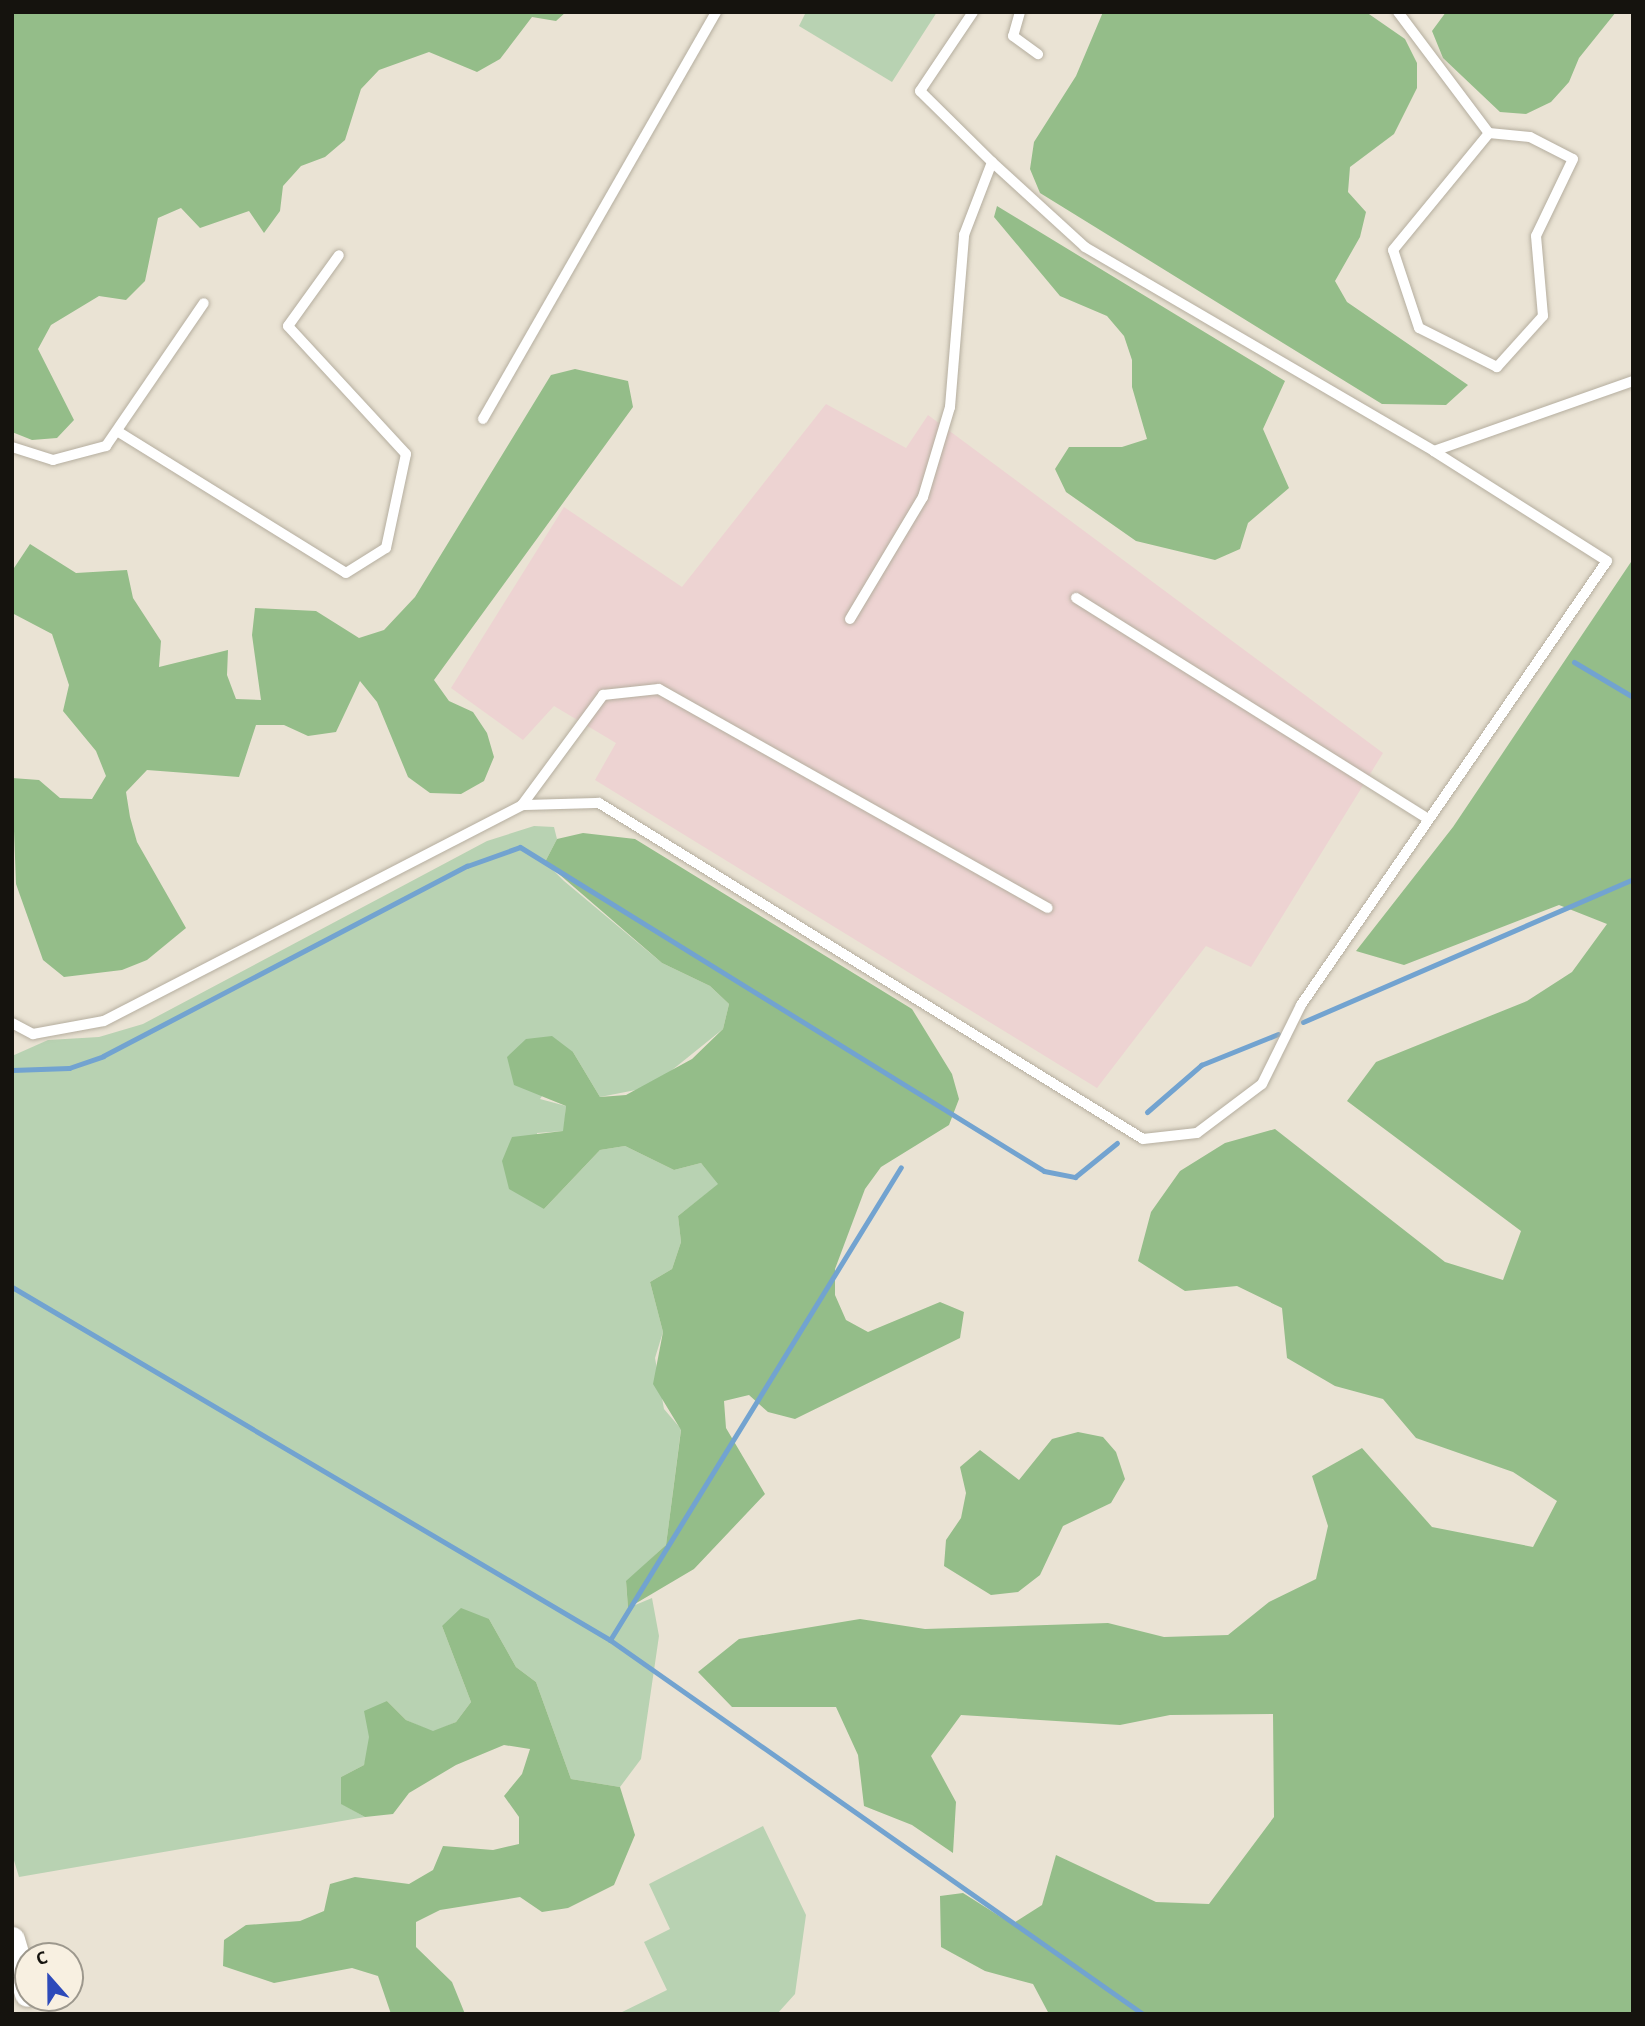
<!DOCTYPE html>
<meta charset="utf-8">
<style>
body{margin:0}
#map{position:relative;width:1645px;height:2026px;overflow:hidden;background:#eae3d4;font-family:"Alegreya Sans",sans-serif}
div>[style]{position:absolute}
.industrial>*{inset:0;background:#edd3d2}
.green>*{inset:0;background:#b8d2b2}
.forest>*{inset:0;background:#94bd89}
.stream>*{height:5px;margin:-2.5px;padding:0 2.5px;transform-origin:2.5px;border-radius:2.5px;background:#72a3d0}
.roads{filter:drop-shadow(0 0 2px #b5ae9f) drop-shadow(0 0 2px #b5ae9f)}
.service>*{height:10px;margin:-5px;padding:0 5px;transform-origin:5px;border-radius:5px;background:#fff}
.tertiary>*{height:26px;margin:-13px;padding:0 13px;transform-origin:13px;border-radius:13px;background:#fff}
span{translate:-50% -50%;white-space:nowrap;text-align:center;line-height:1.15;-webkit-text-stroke:7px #f8f0e1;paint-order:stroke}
.frame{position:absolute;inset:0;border:14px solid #15130e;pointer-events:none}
.north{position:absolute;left:14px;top:1942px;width:70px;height:70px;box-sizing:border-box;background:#f8f0e1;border:2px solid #9d988d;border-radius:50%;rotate:339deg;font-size:19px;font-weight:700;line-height:28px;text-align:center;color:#15130e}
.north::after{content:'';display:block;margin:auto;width:24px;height:32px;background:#2d4aba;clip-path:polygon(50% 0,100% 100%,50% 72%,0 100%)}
</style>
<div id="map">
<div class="industrial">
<i style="clip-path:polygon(826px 404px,906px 448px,928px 415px,1383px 753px,1251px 967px,1206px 946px,1097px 1088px,595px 780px,616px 743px,554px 706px,523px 740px,451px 688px,564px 507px,682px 587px)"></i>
</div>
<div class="green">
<i style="clip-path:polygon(806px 12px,937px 12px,892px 82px,799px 26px)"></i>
<i style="clip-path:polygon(534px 826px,554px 827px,557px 839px,545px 862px,564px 881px,662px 963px,710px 986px,729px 1004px,723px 1029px,651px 1087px,600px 1097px,573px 1052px,540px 1099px,566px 1106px,564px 1131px,537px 1133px,544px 1209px,600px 1150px,625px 1146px,674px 1170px,701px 1163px,719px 1184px,678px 1216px,681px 1242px,672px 1269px,650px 1282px,663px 1332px,655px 1358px,664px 1409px,681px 1429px,666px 1545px,626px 1582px,628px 1608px,652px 1598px,659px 1636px,641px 1759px,620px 1787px,571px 1779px,536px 1682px,516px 1667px,489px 1619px,442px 1626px,471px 1702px,456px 1722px,433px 1732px,406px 1720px,387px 1701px,364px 1765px,341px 1777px,342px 1804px,365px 1817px,19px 1877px,12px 1854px,12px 1056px,48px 1040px,99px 1037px,143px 1024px,487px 841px)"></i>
<i style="clip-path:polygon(763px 1826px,806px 1915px,795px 1994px,777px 2014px,618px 2014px,667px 1990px,644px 1942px,670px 1929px,649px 1884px)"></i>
</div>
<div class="forest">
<i style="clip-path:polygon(12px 12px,566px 12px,556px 21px,532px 17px,500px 59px,477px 72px,429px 52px,379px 70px,361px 89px,345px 140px,325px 157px,301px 166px,283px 186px,280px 211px,264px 233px,249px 211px,200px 228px,181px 208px,158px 218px,145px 281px,126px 300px,99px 296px,51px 325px,38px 349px,74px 420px,57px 438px,32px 440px,12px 432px)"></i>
<i style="clip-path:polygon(1103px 12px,1366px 12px,1405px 39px,1417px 63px,1417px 88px,1394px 134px,1350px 167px,1348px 192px,1366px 212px,1360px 237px,1335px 281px,1347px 302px,1468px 385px,1446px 405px,1382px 404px,1040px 193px,1030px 169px,1034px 142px,1076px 76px)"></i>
<i style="clip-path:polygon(1446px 12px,1616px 12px,1579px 58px,1569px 82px,1551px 102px,1526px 114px,1500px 112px,1443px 58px,1432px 31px)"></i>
<i style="clip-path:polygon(997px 206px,1285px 381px,1263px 429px,1289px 488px,1248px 523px,1240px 549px,1215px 560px,1136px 541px,1066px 492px,1055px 469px,1069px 447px,1122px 447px,1147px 439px,1132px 387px,1132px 360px,1124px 336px,1107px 316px,1060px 296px,994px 217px)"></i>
<i style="clip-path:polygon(575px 369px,628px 381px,633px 407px,434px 680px,449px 701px,473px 712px,487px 733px,494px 757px,484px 781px,461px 794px,430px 793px,408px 777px,377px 702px,360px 681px,336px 732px,308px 736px,284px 725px,256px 725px,239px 777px,147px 770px,126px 792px,130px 817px,137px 842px,186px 928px,147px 960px,122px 970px,64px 977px,43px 960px,16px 884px,12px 778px,39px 780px,60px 798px,92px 799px,106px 776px,96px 751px,63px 711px,69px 685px,52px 634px,12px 613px,12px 571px,30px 544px,76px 573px,127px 570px,133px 598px,161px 641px,159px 667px,228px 650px,227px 675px,236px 699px,261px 700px,252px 635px,255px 608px,316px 611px,359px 638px,384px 630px,415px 597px,551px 375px)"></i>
<i style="clip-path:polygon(1633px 559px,1633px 2014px,1049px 2014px,1033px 1984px,985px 1971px,941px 1947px,940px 1896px,963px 1893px,1012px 1924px,1042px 1905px,1056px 1855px,1156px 1902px,1209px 1904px,1274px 1817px,1273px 1714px,1170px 1715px,1120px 1725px,961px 1715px,931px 1756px,956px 1802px,953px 1853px,912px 1825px,864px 1806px,858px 1755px,836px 1707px,732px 1707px,698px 1672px,739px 1639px,860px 1619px,925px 1629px,1108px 1623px,1164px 1637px,1228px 1635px,1269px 1602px,1316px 1579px,1328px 1526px,1312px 1476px,1362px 1448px,1432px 1527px,1533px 1547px,1557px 1501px,1513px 1472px,1416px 1438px,1383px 1399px,1335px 1386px,1287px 1358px,1282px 1308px,1237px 1286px,1185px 1291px,1138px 1261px,1151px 1212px,1180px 1171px,1225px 1143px,1275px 1129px,1445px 1262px,1503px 1280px,1521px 1231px,1347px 1101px,1376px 1062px,1527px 1001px,1572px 972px,1607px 924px,1559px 905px,1404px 965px,1356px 951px,1453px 827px)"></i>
<i style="clip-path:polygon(583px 833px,635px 839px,912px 1009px,952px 1074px,959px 1099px,949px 1125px,881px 1167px,865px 1189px,835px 1269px,835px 1295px,846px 1320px,868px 1332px,940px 1302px,964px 1312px,960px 1338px,795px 1419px,768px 1412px,749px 1395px,724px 1401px,726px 1428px,765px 1494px,694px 1569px,628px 1608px,626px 1581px,666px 1545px,681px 1430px,653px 1384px,663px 1332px,650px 1282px,672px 1269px,681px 1242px,678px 1216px,718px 1184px,701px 1163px,674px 1170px,625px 1146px,600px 1150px,544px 1209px,509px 1189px,502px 1161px,512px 1137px,563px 1131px,566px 1106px,514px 1085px,507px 1057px,526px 1039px,552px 1036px,573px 1052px,600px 1097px,626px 1095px,692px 1059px,723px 1029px,729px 1004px,710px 986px,662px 963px,545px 862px,557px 839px)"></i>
<i style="clip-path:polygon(1078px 1432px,1103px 1437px,1116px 1452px,1125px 1479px,1111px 1503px,1063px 1526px,1040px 1575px,1018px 1592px,991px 1595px,944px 1566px,946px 1540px,961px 1518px,966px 1493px,960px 1467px,980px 1450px,1019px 1480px,1052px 1439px)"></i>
<i style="clip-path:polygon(461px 1608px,489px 1619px,516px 1667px,536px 1682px,571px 1779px,620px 1787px,635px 1835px,614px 1885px,568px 1908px,542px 1912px,520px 1897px,440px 1910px,416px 1922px,416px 1947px,452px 1982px,465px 2014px,391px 2014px,378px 1976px,352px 1968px,274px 1983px,223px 1966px,224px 1940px,246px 1925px,300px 1921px,324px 1911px,330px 1884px,355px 1877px,409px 1884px,433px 1870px,443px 1846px,493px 1850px,519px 1844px,519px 1817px,504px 1796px,522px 1774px,530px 1749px,504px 1745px,456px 1765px,409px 1793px,393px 1814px,365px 1817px,341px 1804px,341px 1777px,364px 1765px,369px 1737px,364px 1711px,387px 1701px,406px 1720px,433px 1731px,456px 1722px,471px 1702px,442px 1626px)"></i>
</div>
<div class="stream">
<i style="left:1574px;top:662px;width:69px;rotate:30.7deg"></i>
<i style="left:1303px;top:1022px;width:360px;rotate:-23.4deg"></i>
<i style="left:12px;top:1070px;width:57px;rotate:-2deg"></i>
<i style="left:69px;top:1068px;width:36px;rotate:-19deg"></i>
<i style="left:103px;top:1056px;width:411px;rotate:-27.6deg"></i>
<i style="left:467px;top:866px;width:56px;rotate:-19.7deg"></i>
<i style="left:520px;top:847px;width:616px;rotate:31.73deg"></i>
<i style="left:1044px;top:1171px;width:32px;rotate:11deg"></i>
<i style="left:1075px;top:1177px;width:54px;rotate:-39deg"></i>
<i style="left:1147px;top:1112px;width:72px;rotate:-41deg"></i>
<i style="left:1201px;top:1065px;width:83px;rotate:-21.9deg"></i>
<i style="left:12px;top:1287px;width:694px;rotate:30.55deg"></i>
<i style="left:610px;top:1640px;width:651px;rotate:35.06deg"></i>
<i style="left:610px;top:1640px;width:555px;rotate:-58.4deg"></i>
</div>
<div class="roads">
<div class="service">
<i style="left:1020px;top:12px;width:25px;rotate:106deg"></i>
<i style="left:1013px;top:36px;width:31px;rotate:36deg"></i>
<i style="left:1398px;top:12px;width:151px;rotate:53.1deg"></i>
<i style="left:1489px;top:133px;width:41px;rotate:5.6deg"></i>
<i style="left:1530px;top:137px;width:48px;rotate:27.1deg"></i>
<i style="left:1573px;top:159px;width:85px;rotate:115.7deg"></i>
<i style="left:1536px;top:236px;width:80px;rotate:85deg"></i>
<i style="left:1543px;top:316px;width:69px;rotate:132deg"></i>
<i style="left:1497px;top:367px;width:87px;rotate:-153.4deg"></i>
<i style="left:1419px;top:328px;width:82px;rotate:-108.4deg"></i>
<i style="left:1393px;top:250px;width:151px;rotate:-50.6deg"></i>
<i style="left:992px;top:162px;width:126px;rotate:42.4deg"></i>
<i style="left:1085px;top:247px;width:404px;rotate:30.3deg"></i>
<i style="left:483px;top:419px;width:469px;rotate:-60.2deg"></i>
<i style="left:117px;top:431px;width:269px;rotate:31.8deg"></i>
<i style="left:346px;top:573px;width:47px;rotate:-32deg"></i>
<i style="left:386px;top:548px;width:96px;rotate:-78deg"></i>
<i style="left:406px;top:454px;width:174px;rotate:-132.7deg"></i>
<i style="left:288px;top:326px;width:87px;rotate:-54.3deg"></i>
<i style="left:12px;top:447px;width:43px;rotate:17.6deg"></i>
<i style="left:53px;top:460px;width:55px;rotate:-14.8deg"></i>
<i style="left:106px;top:446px;width:173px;rotate:-55.6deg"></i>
<i style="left:1076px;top:598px;width:416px;rotate:32.1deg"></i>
<i style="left:850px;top:619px;width:142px;rotate:-59.1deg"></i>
<i style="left:923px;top:497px;width:94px;rotate:-73.3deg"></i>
<i style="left:950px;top:407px;width:173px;rotate:-85.3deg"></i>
<i style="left:964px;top:235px;width:78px;rotate:-69deg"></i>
<i style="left:992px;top:162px;width:101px;rotate:-135.4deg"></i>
<i style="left:920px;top:91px;width:95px;rotate:-56.1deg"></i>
<i style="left:522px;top:805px;width:137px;rotate:-53.6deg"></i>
<i style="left:603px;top:695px;width:56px;rotate:-6.1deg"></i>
<i style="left:659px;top:689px;width:446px;rotate:29.4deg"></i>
<i style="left:12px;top:1023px;width:24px;rotate:28deg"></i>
<i style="left:33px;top:1034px;width:72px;rotate:-10.4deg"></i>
<i style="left:104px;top:1021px;width:471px;rotate:-27.3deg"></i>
<i style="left:522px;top:805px;width:77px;rotate:-1.5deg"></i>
<i style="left:599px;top:803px;width:639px;rotate:31.7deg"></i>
<i style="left:1143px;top:1139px;width:54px;rotate:-6.3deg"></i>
<i style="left:1197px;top:1133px;width:81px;rotate:-37deg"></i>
<i style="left:1262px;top:1084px;width:88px;rotate:-63.7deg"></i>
<i style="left:1301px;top:1005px;width:539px;rotate:-55.43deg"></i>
<i style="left:1607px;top:561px;width:205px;rotate:-147.6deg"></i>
<i style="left:1434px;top:451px;width:211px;rotate:-19.4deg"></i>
</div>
<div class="tertiary">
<i style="left:12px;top:1940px;width:56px;rotate:73.5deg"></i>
</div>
</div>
<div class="frame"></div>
<div class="north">С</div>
</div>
